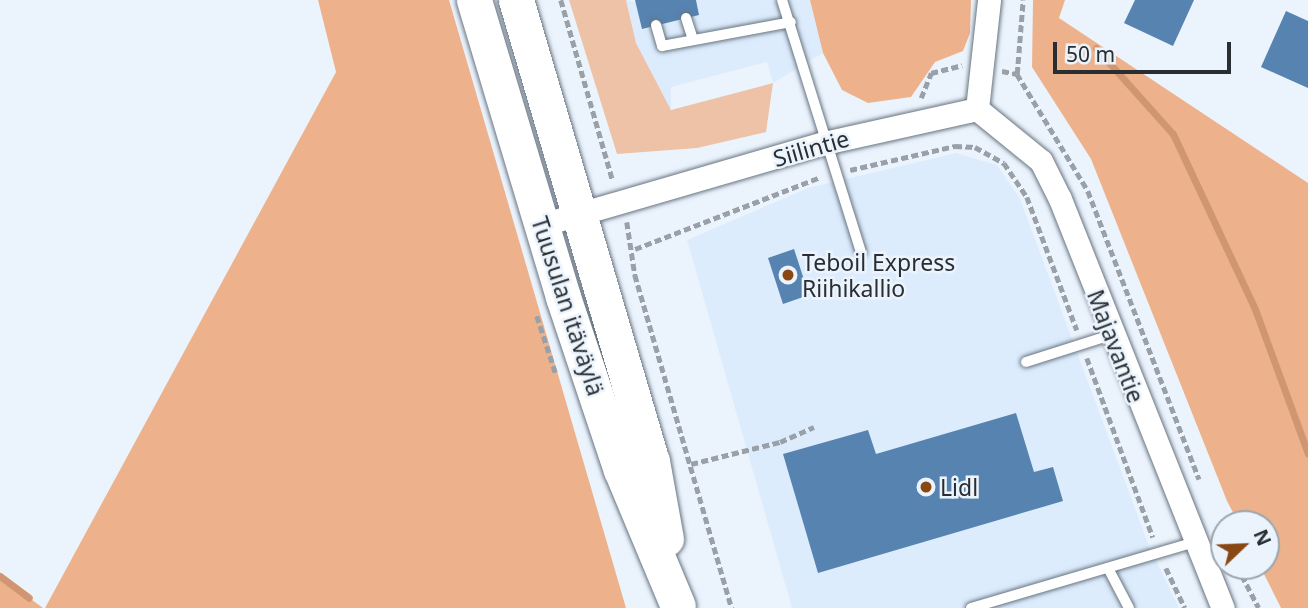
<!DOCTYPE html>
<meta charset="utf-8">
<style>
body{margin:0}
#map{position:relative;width:1308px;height:608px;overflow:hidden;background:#ebf4fd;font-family:"Noto Sans",sans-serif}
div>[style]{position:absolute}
.built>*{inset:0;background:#dcecfc}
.green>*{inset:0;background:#eec2a6}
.forest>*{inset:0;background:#edb28c}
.stream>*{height:7px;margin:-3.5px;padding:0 3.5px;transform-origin:3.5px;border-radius:3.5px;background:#cf9671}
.building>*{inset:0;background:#5683b0}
.path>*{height:4.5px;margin-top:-2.25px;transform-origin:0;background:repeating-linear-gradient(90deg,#99a0a7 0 7px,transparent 0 10.5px)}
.roads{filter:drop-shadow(0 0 2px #687481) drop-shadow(0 0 2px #687481)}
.lane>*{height:10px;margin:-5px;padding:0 5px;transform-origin:5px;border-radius:5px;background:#fff}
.street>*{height:23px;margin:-11.5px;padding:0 11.5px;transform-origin:11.5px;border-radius:11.5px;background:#fff}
.primary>*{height:35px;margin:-17.5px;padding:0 17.5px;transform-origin:17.5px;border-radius:17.5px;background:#fff}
.dots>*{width:19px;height:19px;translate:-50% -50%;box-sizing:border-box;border:4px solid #ebf4fd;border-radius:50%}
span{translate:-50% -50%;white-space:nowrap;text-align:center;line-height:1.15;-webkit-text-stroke:5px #ebf4fd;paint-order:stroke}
.street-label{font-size:23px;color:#292e33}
.poi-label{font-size:23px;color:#292e33}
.left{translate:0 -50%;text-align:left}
.north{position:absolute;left:1210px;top:510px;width:70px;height:70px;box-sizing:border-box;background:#ebf4fd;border:2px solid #9da5ac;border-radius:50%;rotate:67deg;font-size:19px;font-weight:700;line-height:28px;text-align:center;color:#292e33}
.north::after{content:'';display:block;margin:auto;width:24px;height:32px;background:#894813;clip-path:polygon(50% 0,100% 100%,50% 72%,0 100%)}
.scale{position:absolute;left:1053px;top:42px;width:178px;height:32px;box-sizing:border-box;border:4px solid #292e33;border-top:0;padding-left:9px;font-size:21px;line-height:24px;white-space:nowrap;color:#292e33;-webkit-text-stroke:5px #ebf4fd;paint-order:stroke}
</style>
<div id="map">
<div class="built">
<i style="clip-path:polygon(626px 0,699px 15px,696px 0,810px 0,823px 53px,773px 83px,767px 62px,671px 87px,671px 110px,636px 43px)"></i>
<i style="clip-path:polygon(956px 153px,997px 165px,1020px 199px,1149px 546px,1179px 608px,792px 608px,687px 240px,808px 188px)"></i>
</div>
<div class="green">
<i style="clip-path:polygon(569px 0,626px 0,636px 43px,671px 110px,773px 83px,766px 132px,697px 148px,617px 154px)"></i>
</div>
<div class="forest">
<i style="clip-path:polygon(318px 0,449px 0,626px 608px,45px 608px,336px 72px)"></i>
<i style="clip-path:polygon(810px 0,971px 0,970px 33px,963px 51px,935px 62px,911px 97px,868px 103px,842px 90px,823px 53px)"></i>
<i style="clip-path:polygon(1033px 0,1065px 0,1059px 18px,1308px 183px,1308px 608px,1281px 608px,1260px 566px,1266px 566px,1266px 524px,1239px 524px,1227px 501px,1091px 159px,1032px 67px)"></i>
<i style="clip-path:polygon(0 576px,43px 608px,0 608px)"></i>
</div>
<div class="stream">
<i style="left:1096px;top:48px;width:115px;rotate:48.2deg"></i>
<i style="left:1173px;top:134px;width:193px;rotate:64.9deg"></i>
<i style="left:1255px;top:309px;width:154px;rotate:69.9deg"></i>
<i style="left:0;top:576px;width:36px;rotate:37deg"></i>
</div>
<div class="building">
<i style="clip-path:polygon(635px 0,696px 0,699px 15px,642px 29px)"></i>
<i style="clip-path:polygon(1135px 0,1194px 0,1173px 46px,1124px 23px)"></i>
<i style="clip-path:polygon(1286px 11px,1308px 21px,1308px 88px,1261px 67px)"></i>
<i style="clip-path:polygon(794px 249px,809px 295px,783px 304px,768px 258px)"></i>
<i style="clip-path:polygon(1016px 413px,1034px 472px,1053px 467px,1063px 501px,818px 573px,783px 454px,868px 430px,876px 454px)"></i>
</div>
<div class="path">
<i style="left:561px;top:0;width:188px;rotate:74deg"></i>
<i style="left:1002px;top:71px;width:15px;rotate:11deg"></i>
<i style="left:1017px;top:74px;width:74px;rotate:-85.4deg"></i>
<i style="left:1017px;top:74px;width:137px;rotate:58.7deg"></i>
<i style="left:1088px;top:191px;width:309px;rotate:68.9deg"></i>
<i style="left:921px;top:98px;width:27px;rotate:-68deg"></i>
<i style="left:931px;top:73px;width:32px;rotate:-14deg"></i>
<i style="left:850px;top:170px;width:108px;rotate:-12.9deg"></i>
<i style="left:955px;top:146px;width:20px;rotate:3deg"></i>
<i style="left:975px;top:147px;width:33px;rotate:29deg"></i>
<i style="left:1004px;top:163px;width:41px;rotate:55.9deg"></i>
<i style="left:1027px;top:197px;width:142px;rotate:69.4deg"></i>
<i style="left:627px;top:222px;width:54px;rotate:81.4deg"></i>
<i style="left:635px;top:275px;width:347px;rotate:73.8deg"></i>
<i style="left:635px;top:249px;width:199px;rotate:-21.2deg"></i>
<i style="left:537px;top:316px;width:61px;rotate:71.9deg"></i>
<i style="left:1087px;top:358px;width:191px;rotate:69.8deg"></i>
<i style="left:691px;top:464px;width:92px;rotate:-13.9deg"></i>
<i style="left:780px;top:442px;width:37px;rotate:-24deg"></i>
<i style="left:1237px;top:566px;width:47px;rotate:62.4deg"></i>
<i style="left:1166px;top:568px;width:44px;rotate:64.6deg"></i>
</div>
<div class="roads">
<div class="lane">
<i style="left:782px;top:0;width:264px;rotate:72.6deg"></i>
<i style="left:686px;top:18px;width:23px;rotate:72deg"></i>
<i style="left:656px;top:25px;width:22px;rotate:74deg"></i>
<i style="left:662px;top:46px;width:131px;rotate:-10.5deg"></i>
<i style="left:1026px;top:362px;width:89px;rotate:-17.6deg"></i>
<i style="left:1108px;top:568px;width:45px;rotate:62.3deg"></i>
<i style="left:971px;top:608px;width:230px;rotate:-16.4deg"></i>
</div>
<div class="street">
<i style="left:977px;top:109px;width:82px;rotate:39.1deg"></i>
<i style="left:1041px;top:161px;width:42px;rotate:63.4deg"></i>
<i style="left:1060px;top:199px;width:440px;rotate:68.3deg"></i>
<i style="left:977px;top:109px;width:110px;rotate:-83.7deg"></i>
<i style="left:541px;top:225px;width:295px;rotate:-16.2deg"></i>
<i style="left:824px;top:143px;width:157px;rotate:-12.5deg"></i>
</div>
<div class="primary">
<i style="left:474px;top:0;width:310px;rotate:73.3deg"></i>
<i style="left:563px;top:297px;width:182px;rotate:71.5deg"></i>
<i style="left:621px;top:470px;width:147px;rotate:67.3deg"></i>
<i style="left:516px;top:0;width:481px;rotate:73.6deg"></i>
<i style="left:652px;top:461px;width:79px;rotate:79.8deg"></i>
</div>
</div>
<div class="dots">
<i style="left:788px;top:275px;background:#894813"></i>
<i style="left:926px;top:487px;background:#894813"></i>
</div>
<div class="street-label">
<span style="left:811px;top:148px;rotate:-16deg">Siilintie</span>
<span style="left:568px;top:306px;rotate:72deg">Tuusulan itäväylä</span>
<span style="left:1116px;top:346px;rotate:69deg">Majavantie</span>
</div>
<div class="poi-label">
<span class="left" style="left:802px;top:275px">Teboil Express<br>Riihikallio</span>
<span class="left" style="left:940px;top:487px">Lidl</span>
</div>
<div class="north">N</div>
<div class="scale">50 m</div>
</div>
